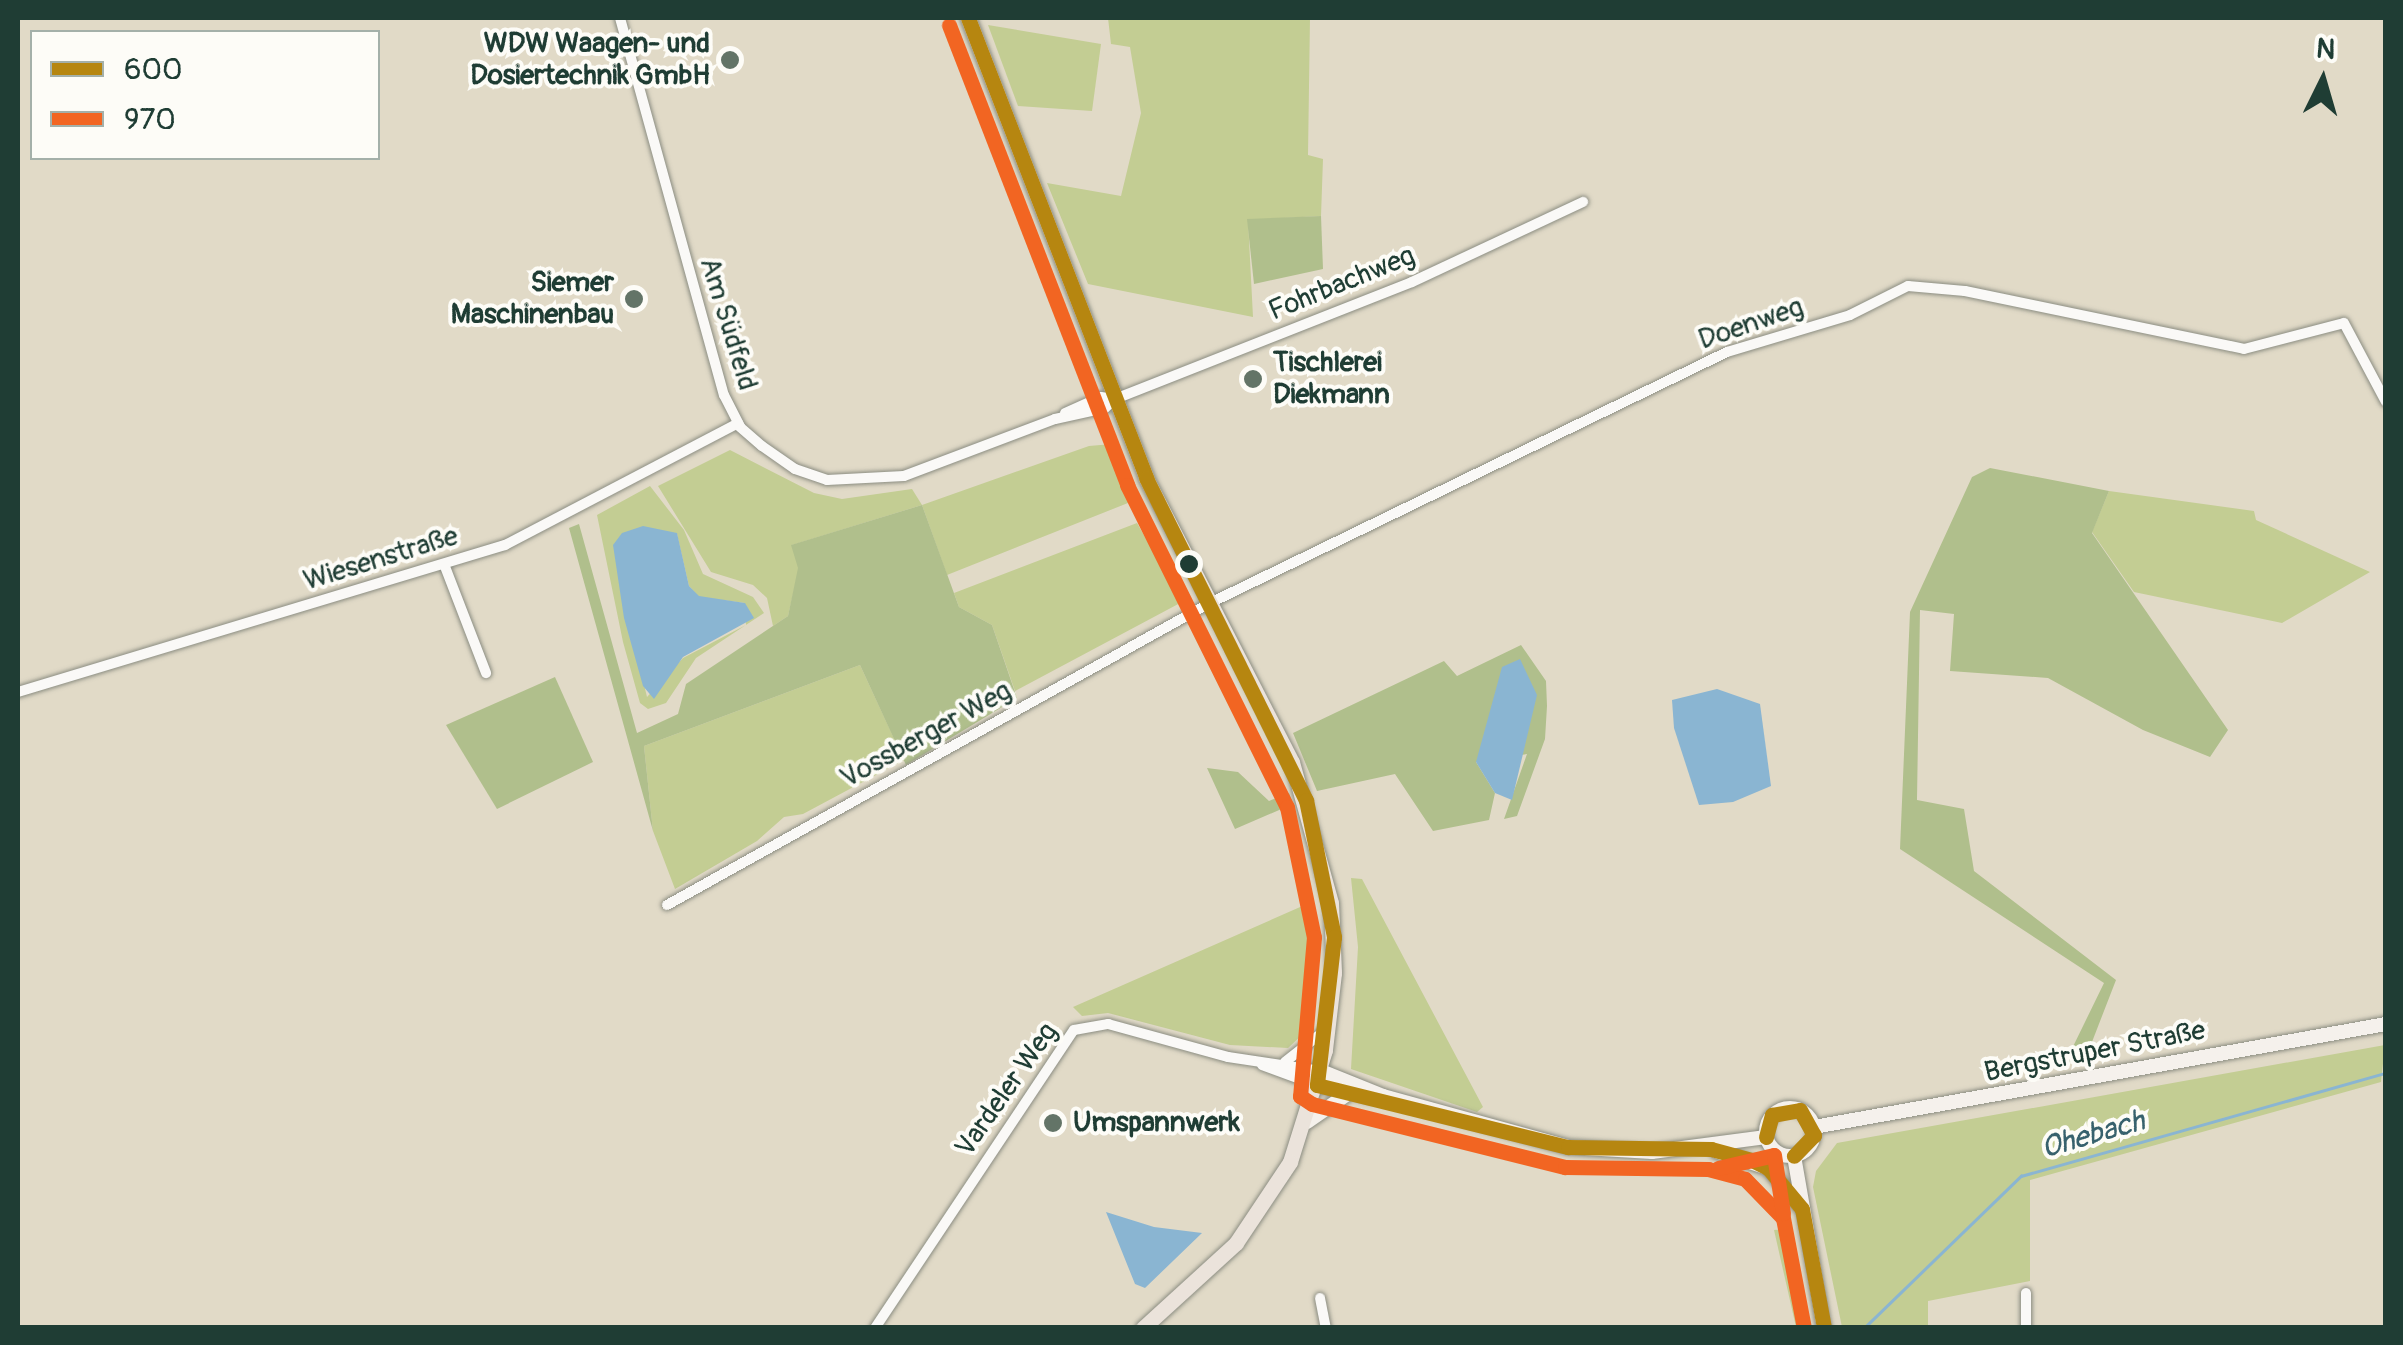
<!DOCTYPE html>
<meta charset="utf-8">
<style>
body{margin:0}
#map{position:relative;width:2403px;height:1345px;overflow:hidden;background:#e1dac7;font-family:Pangolin,sans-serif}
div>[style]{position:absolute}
.green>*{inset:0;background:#c3cd93}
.forest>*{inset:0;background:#b0bf8c}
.water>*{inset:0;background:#8ab5d2}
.stream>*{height:2.5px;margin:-1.25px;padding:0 1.25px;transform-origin:1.25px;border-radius:1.25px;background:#8ab5d2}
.roads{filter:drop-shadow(0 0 2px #8b8d82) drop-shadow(0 0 2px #8b8d82)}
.street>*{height:10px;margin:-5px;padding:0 5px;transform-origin:5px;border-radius:5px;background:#faf9f7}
.secondary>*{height:14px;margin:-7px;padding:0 7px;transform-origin:7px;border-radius:7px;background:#f5f1ec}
.secondary>.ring{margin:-7px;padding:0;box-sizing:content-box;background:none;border:14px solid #f5f1ec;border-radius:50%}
.primary>*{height:15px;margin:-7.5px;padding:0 7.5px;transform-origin:7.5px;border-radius:7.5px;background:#ebe3db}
.bus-1>*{height:15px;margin:-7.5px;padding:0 7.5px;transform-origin:7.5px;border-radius:7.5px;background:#b68610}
.bus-2>*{height:15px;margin:-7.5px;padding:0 7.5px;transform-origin:7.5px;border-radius:7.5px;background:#f26522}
.dots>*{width:28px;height:28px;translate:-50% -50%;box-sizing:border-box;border:5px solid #fdfcf7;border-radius:50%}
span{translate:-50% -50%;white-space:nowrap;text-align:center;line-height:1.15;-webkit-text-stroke:8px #fdfcf7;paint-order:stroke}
.poi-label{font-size:28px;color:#1f3d34;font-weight:700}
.right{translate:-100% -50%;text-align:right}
.left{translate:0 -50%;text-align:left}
.street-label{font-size:28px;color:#1f3d34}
.water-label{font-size:30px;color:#37616d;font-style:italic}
.frame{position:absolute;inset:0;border:20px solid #1f3d34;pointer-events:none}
.legend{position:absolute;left:30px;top:30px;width:350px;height:130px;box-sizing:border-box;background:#fdfcf7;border:2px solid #a4b0a9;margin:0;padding:12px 18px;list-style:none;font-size:30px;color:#1f3d34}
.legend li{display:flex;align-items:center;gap:20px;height:50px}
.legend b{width:50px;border:2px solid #a4b0a9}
.north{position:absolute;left:2273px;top:30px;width:100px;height:100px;-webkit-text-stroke:8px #fdfcf7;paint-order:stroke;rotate:5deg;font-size:28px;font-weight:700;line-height:40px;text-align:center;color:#1f3d34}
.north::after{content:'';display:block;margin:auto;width:35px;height:45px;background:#1f3d34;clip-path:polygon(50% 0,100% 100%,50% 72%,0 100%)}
</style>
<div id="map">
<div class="green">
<i style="clip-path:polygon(1108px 18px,1310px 18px,1308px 155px,1323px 159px,1321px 216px,1248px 220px,1253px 317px,1088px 284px,1047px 183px,1121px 196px,1141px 113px,1130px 47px,1111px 44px)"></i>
<i style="clip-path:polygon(988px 25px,1101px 44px,1092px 111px,1018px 106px)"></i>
<i style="clip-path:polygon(1112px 444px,1133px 501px,947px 575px,922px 505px,792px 545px,799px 568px,788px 616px,773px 626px,767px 598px,753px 585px,711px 572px,658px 486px,730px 450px,814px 493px,842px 499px,912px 489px,922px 505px,1089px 446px)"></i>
<i style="clip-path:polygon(evenodd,650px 486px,684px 530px,703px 574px,753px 597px,764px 613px,696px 658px,666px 703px,648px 709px,640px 703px,623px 642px,597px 515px,650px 486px,677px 534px,689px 586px,699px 597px,745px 603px,746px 625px,683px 658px,647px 697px,620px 584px,677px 534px)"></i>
<i style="clip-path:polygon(2109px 491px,2254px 511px,2256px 520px,2370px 572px,2282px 623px,2134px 592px,2092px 532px)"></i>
<i style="clip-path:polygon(1137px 523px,1182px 602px,1015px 691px,992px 625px,959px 607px,954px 593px)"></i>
<i style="clip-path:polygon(860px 665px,904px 760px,803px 814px,784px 817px,757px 841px,675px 889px,653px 831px,644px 746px)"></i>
<i style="clip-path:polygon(1351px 878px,1362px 879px,1483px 1107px,1477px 1112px,1351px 1069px,1358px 947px)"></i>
<i style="clip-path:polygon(1307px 904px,1308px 1018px,1304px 1033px,1288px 1048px,1230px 1045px,1108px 1013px,1082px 1016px,1073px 1007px)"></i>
<i style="clip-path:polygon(2385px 1045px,2381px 1082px,2030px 1180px,2030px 1281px,1928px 1301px,1928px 1327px,1842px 1327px,1813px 1187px,1816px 1171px,1837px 1143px)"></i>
<i style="clip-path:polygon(1785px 1229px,1804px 1299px,1808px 1327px,1796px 1327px,1774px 1230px)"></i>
</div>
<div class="forest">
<i style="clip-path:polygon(1321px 216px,1323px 269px,1254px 284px,1247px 219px)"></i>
<i style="clip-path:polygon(1990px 468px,2109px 491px,2092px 533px,2228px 730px,2210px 757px,2143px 730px,2048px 678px,1950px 671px,1954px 614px,1920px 610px,1917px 800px,1964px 809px,1974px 871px,2116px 980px,2085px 1060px,2065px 1063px,2104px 983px,1900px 849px,1910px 612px,1972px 477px)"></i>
<i style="clip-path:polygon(922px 505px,959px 607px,992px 625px,1017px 698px,906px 765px,860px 665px,644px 746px,653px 831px,569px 528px,579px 524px,637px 733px,678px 714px,686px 684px,788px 616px,798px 568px,791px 545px)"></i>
<i style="clip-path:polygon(1521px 645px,1546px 681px,1547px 706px,1545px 739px,1517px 816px,1504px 819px,1527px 754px,1476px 762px,1495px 793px,1489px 820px,1433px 831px,1395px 774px,1317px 791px,1293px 733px,1444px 661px,1457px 676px)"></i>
<i style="clip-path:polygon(555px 677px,593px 762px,497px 809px,446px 725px)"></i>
<i style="clip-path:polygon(1207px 768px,1238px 772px,1269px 801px,1289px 793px,1293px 804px,1235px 829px)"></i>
</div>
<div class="water">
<i style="clip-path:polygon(643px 526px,677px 533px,689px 586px,699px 596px,745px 603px,754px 618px,683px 657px,654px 699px,643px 686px,624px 618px,613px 545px,622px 533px)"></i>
<i style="clip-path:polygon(1520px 659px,1537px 695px,1512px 800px,1495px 793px,1476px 762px,1502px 667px)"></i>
<i style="clip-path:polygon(1717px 689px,1760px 704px,1771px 786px,1733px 802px,1699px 805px,1674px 728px,1672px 700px)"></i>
<i style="clip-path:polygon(1106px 1212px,1154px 1227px,1202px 1233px,1145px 1288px,1135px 1284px)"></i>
</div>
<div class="stream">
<i style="left:1864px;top:1328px;width:219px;rotate:-44.1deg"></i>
<i style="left:2021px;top:1176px;width:379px;rotate:-15.8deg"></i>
</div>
<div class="roads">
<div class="street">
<i style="left:620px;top:18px;width:391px;rotate:74.6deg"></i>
<i style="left:724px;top:395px;width:36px;rotate:63deg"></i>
<i style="left:740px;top:427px;width:29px;rotate:41deg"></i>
<i style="left:762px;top:446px;width:40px;rotate:34.9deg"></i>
<i style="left:795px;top:469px;width:34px;rotate:19deg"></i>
<i style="left:827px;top:480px;width:77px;rotate:-3deg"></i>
<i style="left:904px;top:476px;width:161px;rotate:-20.7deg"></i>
<i style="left:1055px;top:419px;width:51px;rotate:-12.4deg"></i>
<i style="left:1105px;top:408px;width:13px;rotate:-42deg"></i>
<i style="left:1115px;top:399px;width:319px;rotate:-21.5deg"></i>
<i style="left:1412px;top:282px;width:189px;rotate:-25.1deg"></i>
<i style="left:1065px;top:413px;width:39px;rotate:-24deg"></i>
<i style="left:1101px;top:397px;width:14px;rotate:8deg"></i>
<i style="left:444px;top:564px;width:117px;rotate:68.9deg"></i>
<i style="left:18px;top:692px;width:509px;rotate:-16.8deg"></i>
<i style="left:505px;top:545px;width:263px;rotate:-27.6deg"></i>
<i style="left:667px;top:905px;width:619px;rotate:-29.09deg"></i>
<i style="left:1208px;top:604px;width:577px;rotate:-25.9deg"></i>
<i style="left:1727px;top:352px;width:128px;rotate:-16.7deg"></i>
<i style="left:1850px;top:315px;width:65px;rotate:-26.6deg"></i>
<i style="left:1908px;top:286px;width:57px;rotate:5deg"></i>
<i style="left:1965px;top:291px;width:285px;rotate:11.7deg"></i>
<i style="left:2244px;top:349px;width:103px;rotate:-14.6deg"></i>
<i style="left:2344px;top:323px;width:89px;rotate:62deg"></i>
<i style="left:1285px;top:1062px;width:55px;rotate:-38.3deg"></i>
<i style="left:1262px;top:1065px;width:58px;rotate:20.3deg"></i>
<i style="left:1320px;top:1298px;width:31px;rotate:79deg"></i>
<i style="left:875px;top:1328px;width:358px;rotate:-56.3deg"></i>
<i style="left:1074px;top:1030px;width:35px;rotate:-10deg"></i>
<i style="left:1108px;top:1024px;width:124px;rotate:15.4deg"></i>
<i style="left:1228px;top:1057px;width:94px;rotate:8.6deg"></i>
<i style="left:2026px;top:1328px;width:35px;rotate:-90deg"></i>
</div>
<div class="secondary">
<i style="left:1321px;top:1071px;width:67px;rotate:22deg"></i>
<i style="left:1383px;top:1096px;width:192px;rotate:15.4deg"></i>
<i style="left:1568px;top:1147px;width:84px;rotate:3.4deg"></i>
<i style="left:1652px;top:1152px;width:115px;rotate:-7.5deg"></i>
<i style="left:1317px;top:1085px;width:56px;rotate:11.3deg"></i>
<i class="ring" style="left:1766px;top:1108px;width:34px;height:34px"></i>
<i style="left:1307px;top:1122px;width:47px;rotate:-34.7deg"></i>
<i style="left:1814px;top:1127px;width:581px;rotate:-10.21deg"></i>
<i style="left:1716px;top:1151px;width:55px;rotate:18.1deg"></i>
<i style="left:1768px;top:1168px;width:53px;rotate:50.3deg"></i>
<i style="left:1794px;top:1156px;width:175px;rotate:80.1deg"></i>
</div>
<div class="primary">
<i style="left:968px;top:18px;width:493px;rotate:68.8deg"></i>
<i style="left:1146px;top:478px;width:319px;rotate:62.8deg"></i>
<i style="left:1292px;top:762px;width:146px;rotate:74.5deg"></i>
<i style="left:1331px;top:903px;width:70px;rotate:87.5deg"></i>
<i style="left:1334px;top:973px;width:78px;rotate:96.7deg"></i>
<i style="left:1325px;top:1050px;width:117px;rotate:107.4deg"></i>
<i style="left:1290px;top:1162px;width:97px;rotate:123.7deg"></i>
<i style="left:1236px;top:1243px;width:126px;rotate:137.6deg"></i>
</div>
</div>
<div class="bus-1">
<i style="left:968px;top:18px;width:493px;rotate:68.8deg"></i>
<i style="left:1146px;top:478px;width:360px;rotate:63.6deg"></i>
<i style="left:1306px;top:800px;width:140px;rotate:78.4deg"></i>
<i style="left:1334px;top:937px;width:149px;rotate:96.6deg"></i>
<i style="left:1317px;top:1085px;width:259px;rotate:13.9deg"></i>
<i style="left:1568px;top:1147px;width:143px;rotate:0.8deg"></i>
<i style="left:1711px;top:1149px;width:42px;rotate:15deg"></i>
<i style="left:1752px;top:1160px;width:18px;rotate:27deg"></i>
<i style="left:1768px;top:1168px;width:53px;rotate:50.3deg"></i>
<i style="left:1802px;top:1209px;width:121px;rotate:79.5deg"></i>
<i style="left:1766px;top:1137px;width:23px;rotate:-75deg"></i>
<i style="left:1772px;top:1115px;width:28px;rotate:-10deg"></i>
<i style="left:1800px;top:1110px;width:29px;rotate:61deg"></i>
<i style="left:1814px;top:1135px;width:29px;rotate:134deg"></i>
</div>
<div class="bus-2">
<i style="left:949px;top:25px;width:493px;rotate:68.8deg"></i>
<i style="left:1127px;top:485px;width:360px;rotate:63.6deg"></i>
<i style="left:1287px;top:807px;width:133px;rotate:78.3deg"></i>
<i style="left:1314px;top:937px;width:160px;rotate:95deg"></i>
<i style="left:1300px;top:1096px;width:14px;rotate:34deg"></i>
<i style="left:1312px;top:1104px;width:261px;rotate:14deg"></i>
<i style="left:1565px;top:1167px;width:143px;rotate:0.8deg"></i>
<i style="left:1708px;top:1169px;width:38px;rotate:15deg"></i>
<i style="left:1745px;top:1179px;width:54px;rotate:45.7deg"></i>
<i style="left:1783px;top:1218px;width:112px;rotate:79.2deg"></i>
<i style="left:1718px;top:1168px;width:57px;rotate:-13.1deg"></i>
<i style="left:1774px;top:1155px;width:59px;rotate:81.2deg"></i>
</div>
<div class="dots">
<i style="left:730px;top:60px;background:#637467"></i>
<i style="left:634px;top:299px;background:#637467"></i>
<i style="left:1253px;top:379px;background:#637467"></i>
<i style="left:1189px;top:564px;background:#1f3d34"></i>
<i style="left:1053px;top:1123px;background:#637467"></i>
</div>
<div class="poi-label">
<span class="right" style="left:710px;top:60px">WDW Waagen- und<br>Dosiertechnik GmbH</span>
<span class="right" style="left:614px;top:299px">Siemer<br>Maschinenbau</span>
<span class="left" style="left:1273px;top:379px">Tischlerei<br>Diekmann</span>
<span class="left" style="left:1073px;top:1123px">Umspannwerk</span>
</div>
<div class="street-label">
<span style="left:1342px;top:284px;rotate:-22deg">Fohrbachweg</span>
<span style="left:728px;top:324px;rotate:73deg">Am Südfeld</span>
<span style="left:1751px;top:324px;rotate:-19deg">Doenweg</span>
<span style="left:381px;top:559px;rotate:-17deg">Wiesenstraße</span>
<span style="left:926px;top:735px;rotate:-29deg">Vossberger Weg</span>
<span style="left:2095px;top:1052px;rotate:-11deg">Bergstruper Straße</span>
<span style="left:1007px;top:1090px;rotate:-55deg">Vardeler Weg</span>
</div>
<div class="water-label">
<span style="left:2093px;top:1135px;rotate:-16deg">Ohebach</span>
</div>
<div class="frame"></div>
<ul class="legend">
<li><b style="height:12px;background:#b68610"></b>600</li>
<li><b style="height:12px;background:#f26522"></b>970</li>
</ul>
<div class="north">N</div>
</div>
